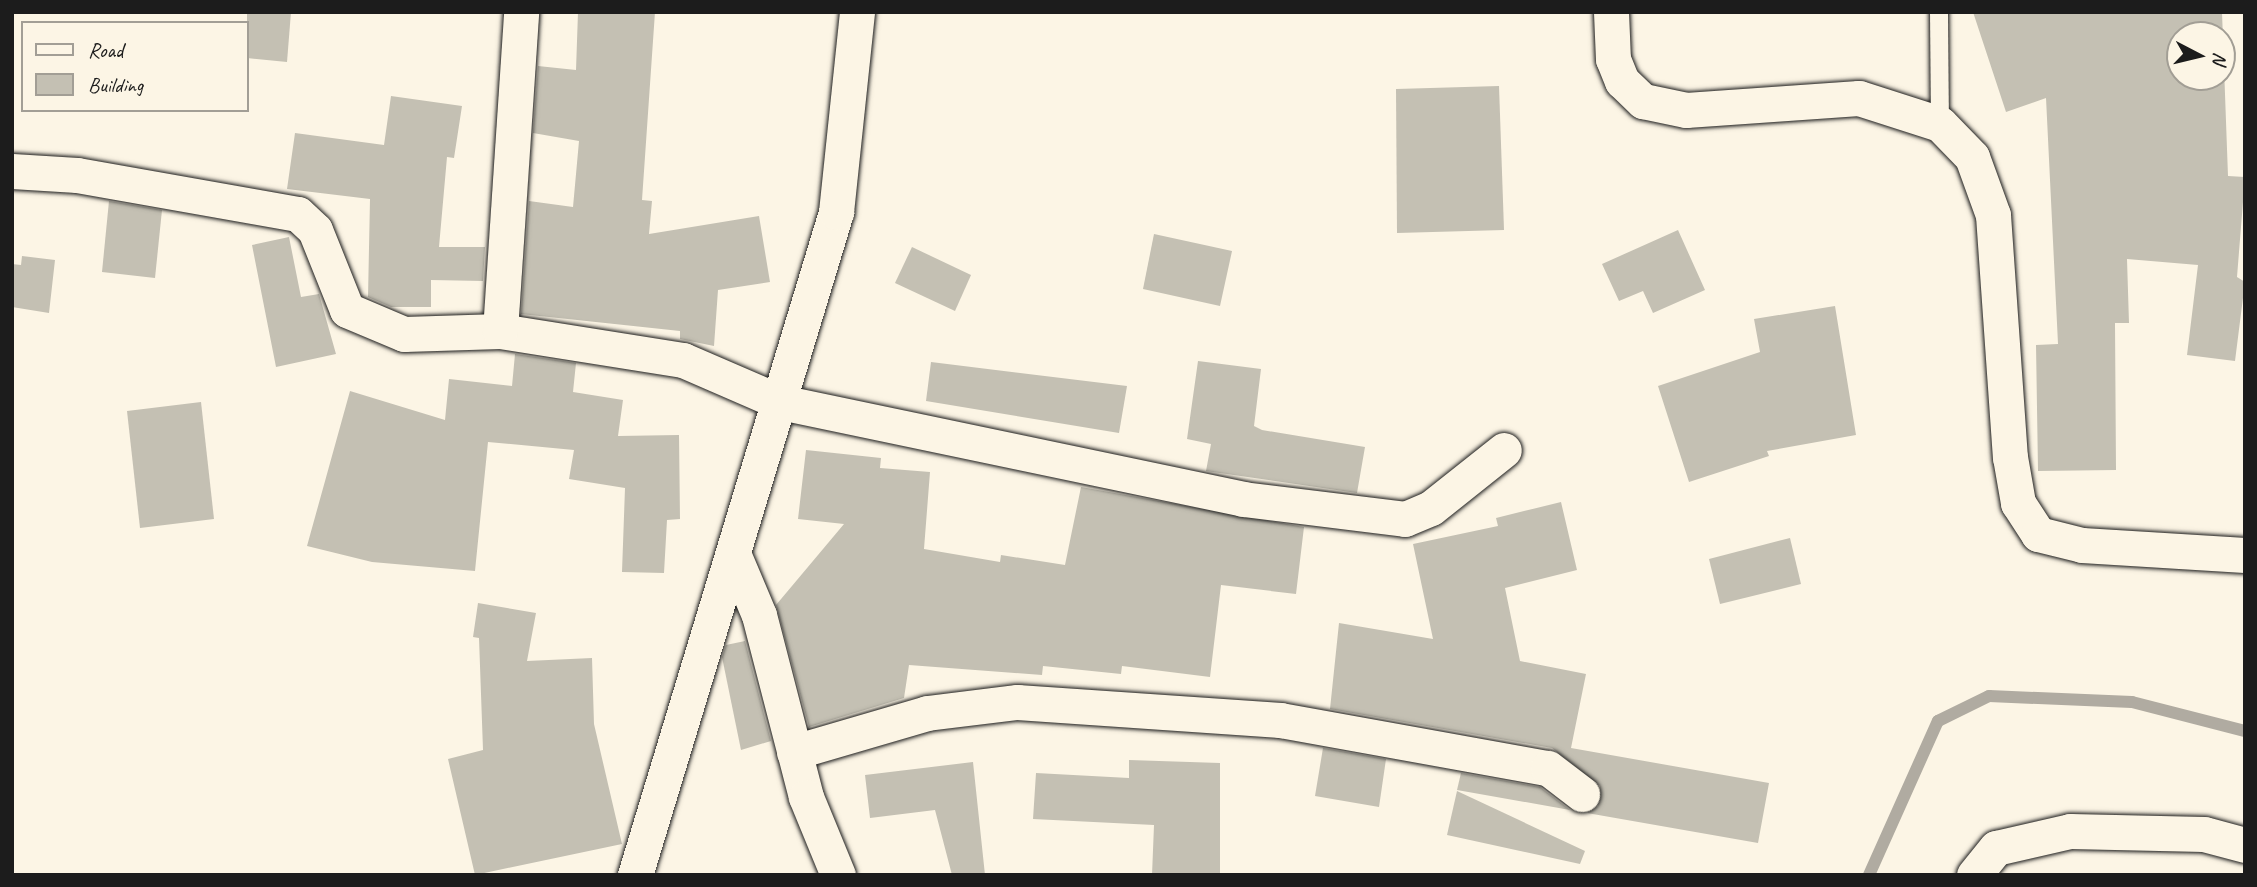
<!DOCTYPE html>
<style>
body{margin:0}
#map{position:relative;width:2257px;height:887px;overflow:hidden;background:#fcf5e5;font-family:Caveat,sans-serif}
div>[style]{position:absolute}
.stream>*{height:12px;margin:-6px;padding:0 6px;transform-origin:6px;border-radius:6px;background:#b0aba1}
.building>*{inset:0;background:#c4c0b3}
.roads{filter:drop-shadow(0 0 2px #1c1c1c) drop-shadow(0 0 2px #1c1c1c)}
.lane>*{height:18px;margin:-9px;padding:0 9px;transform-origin:9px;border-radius:9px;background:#fcf5e5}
.street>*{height:35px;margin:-17.5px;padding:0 17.5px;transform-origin:17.5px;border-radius:17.5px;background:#fcf5e5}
span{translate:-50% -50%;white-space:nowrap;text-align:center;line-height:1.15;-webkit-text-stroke:7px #fcf5e5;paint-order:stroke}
.frame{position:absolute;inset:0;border:14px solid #1c1c1c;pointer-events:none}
.legend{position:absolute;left:21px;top:21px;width:228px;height:91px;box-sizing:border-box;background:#fcf5e5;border:2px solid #a29e95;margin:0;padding:9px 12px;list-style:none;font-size:21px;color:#1c1c1c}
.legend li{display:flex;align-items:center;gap:14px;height:35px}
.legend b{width:35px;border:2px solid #a29e95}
.north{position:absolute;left:2166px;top:21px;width:70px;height:70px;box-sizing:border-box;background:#fcf5e5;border:2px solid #a29e95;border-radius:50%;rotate:97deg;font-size:19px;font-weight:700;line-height:28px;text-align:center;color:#1c1c1c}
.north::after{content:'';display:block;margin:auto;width:24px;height:32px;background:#1c1c1c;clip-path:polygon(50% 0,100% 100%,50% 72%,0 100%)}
</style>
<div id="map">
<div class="stream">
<i style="left:1869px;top:875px;width:169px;rotate:-65.9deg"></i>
<i style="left:1938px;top:721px;width:57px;rotate:-26.1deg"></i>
<i style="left:1989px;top:696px;width:143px;rotate:2.4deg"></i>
<i style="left:2132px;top:702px;width:117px;rotate:14.4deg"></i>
</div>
<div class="building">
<i style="clip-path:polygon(247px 12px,291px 12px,287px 62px,247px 58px)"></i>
<i style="clip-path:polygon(578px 12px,655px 12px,642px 200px,652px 201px,649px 234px,759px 216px,770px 282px,718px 290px,714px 346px,680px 339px,680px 331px,521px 314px,529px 201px,573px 207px,579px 141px,533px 133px,538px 66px,576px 70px)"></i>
<i style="clip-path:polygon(evenodd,1973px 12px,2222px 12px,2228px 176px,2245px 177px,2237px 277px,2245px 282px,2235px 361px,2187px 355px,2198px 265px,2127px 259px,2129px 323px,2115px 323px,2116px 470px,2038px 471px,2036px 345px,2058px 344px,2046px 98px,2006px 112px,1973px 12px,2180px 35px,2222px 35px,2222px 77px,2180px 77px,2180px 35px)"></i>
<i style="clip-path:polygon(1499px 86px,1504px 230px,1397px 233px,1396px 89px)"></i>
<i style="clip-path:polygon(391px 96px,462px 106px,454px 158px,447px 157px,439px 247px,485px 247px,483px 281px,431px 280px,431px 307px,391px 307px,368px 297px,370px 199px,287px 189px,295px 133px,384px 145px)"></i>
<i style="clip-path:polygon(109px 201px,162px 210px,155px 278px,102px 272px)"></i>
<i style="clip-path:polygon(1678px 230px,1705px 290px,1653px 313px,1643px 291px,1619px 301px,1602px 264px)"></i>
<i style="clip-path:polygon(1154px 234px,1232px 251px,1220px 306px,1143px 289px)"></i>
<i style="clip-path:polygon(289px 237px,301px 297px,319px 294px,336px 354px,276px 367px,252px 245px)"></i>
<i style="clip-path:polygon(912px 247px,971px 275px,955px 311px,895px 283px)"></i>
<i style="clip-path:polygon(22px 256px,55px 260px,49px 313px,12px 307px,12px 264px,21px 265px)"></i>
<i style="clip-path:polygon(1835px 306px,1856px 435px,1767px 451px,1769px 456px,1689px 482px,1658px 386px,1760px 352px,1754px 319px)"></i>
<i style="clip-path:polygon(515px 354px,576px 363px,573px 392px,623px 400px,618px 436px,679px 435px,680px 519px,667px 520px,664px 573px,622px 572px,625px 488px,569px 479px,574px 450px,488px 442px,475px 571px,372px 562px,307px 546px,350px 391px,445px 420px,449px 379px,512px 386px)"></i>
<i style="clip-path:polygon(1198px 361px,1261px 369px,1254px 426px,1262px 430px,1365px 447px,1357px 493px,1206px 471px,1211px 444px,1187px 439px)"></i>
<i style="clip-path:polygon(931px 362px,1127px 386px,1119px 433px,926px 401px)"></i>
<i style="clip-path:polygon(201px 402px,214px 519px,140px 528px,127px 411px)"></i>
<i style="clip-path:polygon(806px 450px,881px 458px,880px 468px,930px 472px,924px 549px,1000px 562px,1001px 555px,1065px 565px,1081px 487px,1304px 527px,1296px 594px,1221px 585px,1210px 677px,1122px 666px,1121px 674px,1043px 666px,1042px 675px,909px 665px,904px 698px,809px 727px,776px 605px,844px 524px,798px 519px)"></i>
<i style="clip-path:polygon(1561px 502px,1577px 570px,1505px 588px,1520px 661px,1586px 674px,1571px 748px,1769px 783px,1758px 843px,1587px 813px,1598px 806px,1600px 786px,1552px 748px,1330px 709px,1339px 623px,1433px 639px,1413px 544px,1498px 526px,1496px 518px)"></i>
<i style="clip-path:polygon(1790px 538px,1801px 584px,1720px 604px,1709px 559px)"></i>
<i style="clip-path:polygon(478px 603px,536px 613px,527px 661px,592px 658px,594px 724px,622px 844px,475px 875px,448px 759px,483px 750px,479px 638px,473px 637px)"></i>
<i style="clip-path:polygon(745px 641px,771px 741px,741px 750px,722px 657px,726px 645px)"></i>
<i style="clip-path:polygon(1323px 748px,1386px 759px,1379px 807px,1315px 796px)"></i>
<i style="clip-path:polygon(1129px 760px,1220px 763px,1220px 875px,1152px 875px,1154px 825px,1033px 819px,1036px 773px,1129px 778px)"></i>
<i style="clip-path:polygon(973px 762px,985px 875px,952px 875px,935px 810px,870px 818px,865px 775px)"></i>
<i style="clip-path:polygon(1461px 773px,1540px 787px,1570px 810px,1457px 790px)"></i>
<i style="clip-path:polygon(1457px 791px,1585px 851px,1580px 864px,1447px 835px)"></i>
</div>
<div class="roads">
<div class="lane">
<i style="left:1939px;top:12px;width:112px;rotate:89.5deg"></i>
</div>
<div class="street">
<i style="left:1611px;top:12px;width:47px;rotate:87.6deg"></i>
<i style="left:1613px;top:59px;width:24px;rotate:68deg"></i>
<i style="left:1622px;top:81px;width:29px;rotate:44deg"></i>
<i style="left:1643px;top:101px;width:44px;rotate:11.8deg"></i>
<i style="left:1686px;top:110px;width:173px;rotate:-4deg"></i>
<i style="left:1859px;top:98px;width:85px;rotate:17.8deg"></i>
<i style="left:1940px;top:124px;width:46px;rotate:45.9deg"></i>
<i style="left:1972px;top:157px;width:62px;rotate:70.1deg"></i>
<i style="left:1993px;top:215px;width:243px;rotate:86deg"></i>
<i style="left:2010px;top:457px;width:47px;rotate:80.1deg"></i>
<i style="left:2018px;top:503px;width:37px;rotate:57deg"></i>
<i style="left:2038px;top:534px;width:45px;rotate:14deg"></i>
<i style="left:2082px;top:545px;width:163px;rotate:3.5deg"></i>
<i style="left:12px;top:171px;width:65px;rotate:3.5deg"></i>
<i style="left:77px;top:175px;width:224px;rotate:10deg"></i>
<i style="left:298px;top:214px;width:23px;rotate:43deg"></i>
<i style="left:315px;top:230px;width:86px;rotate:68.2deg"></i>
<i style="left:347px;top:310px;width:62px;rotate:22.8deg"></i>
<i style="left:404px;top:334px;width:96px;rotate:-1.8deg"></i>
<i style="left:500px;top:331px;width:185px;rotate:9deg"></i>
<i style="left:683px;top:360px;width:106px;rotate:23.4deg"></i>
<i style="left:780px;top:402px;width:473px;rotate:11.8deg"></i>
<i style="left:1243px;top:499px;width:163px;rotate:7deg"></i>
<i style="left:1405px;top:519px;width:28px;rotate:-23deg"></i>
<i style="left:1431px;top:508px;width:93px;rotate:-38.5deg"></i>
<i style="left:500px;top:331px;width:320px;rotate:-86.2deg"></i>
<i style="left:735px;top:558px;width:62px;rotate:67.2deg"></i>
<i style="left:759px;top:615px;width:188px;rotate:75.5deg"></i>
<i style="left:806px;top:797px;width:84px;rotate:67.7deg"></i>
<i style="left:794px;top:752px;width:139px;rotate:-16.3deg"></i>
<i style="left:927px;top:713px;width:91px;rotate:-7deg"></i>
<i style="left:1017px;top:702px;width:264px;rotate:3.9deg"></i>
<i style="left:1280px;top:720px;width:272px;rotate:10.2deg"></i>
<i style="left:1548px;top:768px;width:43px;rotate:37.4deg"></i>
<i style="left:635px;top:875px;width:693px;rotate:-73.13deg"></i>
<i style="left:836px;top:212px;width:201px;rotate:-84deg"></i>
<i style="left:1974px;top:875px;width:35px;rotate:-51deg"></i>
<i style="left:1996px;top:848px;width:76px;rotate:-12.9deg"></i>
<i style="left:2070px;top:831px;width:134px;rotate:1.3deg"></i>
<i style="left:2204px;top:834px;width:42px;rotate:15deg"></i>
</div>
</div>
<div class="frame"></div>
<ul class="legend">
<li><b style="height:9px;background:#fcf5e5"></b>Road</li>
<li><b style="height:19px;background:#c4c0b3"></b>Building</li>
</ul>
<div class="north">N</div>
</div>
